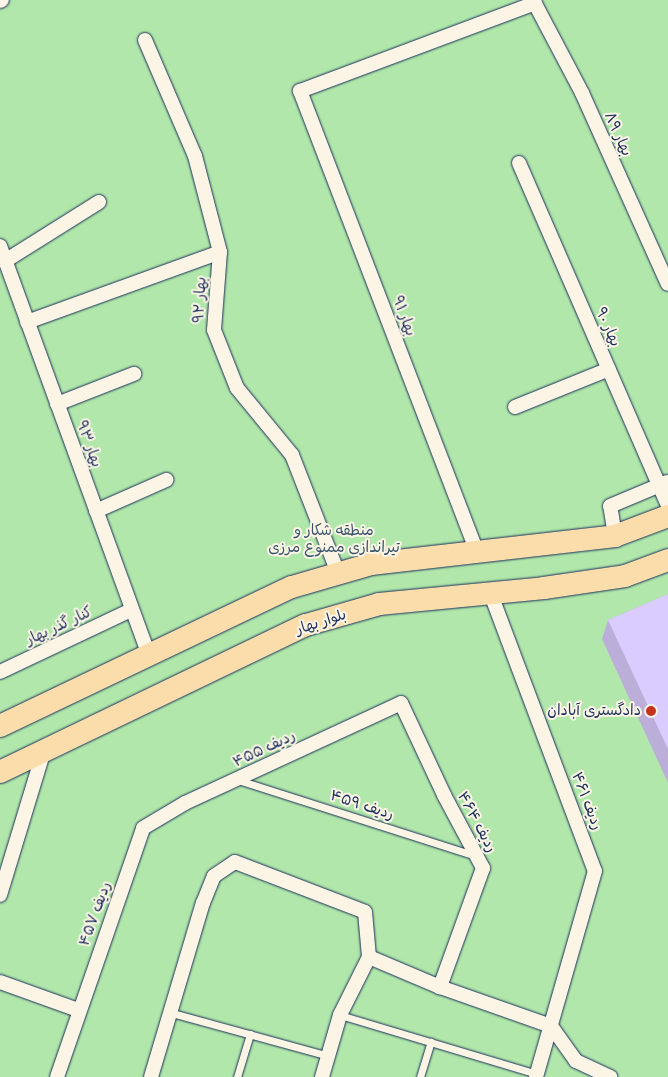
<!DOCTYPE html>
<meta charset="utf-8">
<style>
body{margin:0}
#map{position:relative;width:668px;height:1077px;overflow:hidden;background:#f5edea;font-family:Sriracha,"Playpen Sans Arabic",sans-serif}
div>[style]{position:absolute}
.green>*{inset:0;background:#b1e7aa}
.roads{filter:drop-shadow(0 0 1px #1b2f5e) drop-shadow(0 0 1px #1b2f5e)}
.lane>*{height:7px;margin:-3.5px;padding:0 3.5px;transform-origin:3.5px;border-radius:3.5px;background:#fcf5e5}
.street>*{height:14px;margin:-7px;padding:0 7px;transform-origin:7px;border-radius:7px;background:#fcf5e5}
.primary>*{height:22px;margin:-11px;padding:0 11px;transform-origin:11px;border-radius:11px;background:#faddab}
.wall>*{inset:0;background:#bbafda}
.building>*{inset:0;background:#daccfe}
.dots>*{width:14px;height:14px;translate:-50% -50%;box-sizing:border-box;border:2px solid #fcf5e5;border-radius:50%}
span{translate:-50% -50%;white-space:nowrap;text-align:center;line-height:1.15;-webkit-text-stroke:4px #fcf5e5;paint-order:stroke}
.street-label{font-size:15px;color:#1b2f5e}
.park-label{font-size:15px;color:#39546d}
.poi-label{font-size:15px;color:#1b2f5e}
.right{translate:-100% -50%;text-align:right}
</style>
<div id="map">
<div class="green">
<i style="clip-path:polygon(0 0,668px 0,668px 1077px,0 1077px)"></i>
</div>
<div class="roads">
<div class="lane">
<i style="left:238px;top:780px;width:250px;rotate:17.7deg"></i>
<i style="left:172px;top:1013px;width:163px;rotate:15.3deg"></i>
<i style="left:340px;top:1015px;width:206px;rotate:16.7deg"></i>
<i style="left:237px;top:1077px;width:45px;rotate:-73.2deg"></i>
<i style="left:420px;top:1077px;width:37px;rotate:-73deg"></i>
</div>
<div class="street">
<i style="left:533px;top:0;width:105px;rotate:62.2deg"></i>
<i style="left:582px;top:93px;width:209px;rotate:65.8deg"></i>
<i style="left:0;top:1px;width:2px;rotate:-27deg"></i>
<i style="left:145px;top:40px;width:126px;rotate:66.7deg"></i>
<i style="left:195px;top:156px;width:99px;rotate:75.4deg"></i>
<i style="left:220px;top:252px;width:78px;rotate:94.4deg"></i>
<i style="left:214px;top:330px;width:62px;rotate:68.4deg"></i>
<i style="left:237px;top:388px;width:87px;rotate:50.6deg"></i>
<i style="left:292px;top:455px;width:127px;rotate:68.7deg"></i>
<i style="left:519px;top:163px;width:373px;rotate:66.5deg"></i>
<i style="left:0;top:246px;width:433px;rotate:70deg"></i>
<i style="left:5px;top:261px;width:111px;rotate:-32.1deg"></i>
<i style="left:27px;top:322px;width:205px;rotate:-19.9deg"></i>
<i style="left:57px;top:404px;width:83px;rotate:-21.3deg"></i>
<i style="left:515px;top:407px;width:101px;rotate:-22deg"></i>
<i style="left:96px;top:511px;width:77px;rotate:-23.9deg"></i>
<i style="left:615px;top:536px;width:30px;rotate:-99deg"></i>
<i style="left:610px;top:506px;width:62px;rotate:-22.8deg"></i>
<i style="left:477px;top:552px;width:494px;rotate:-111deg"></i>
<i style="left:300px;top:91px;width:251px;rotate:-20.5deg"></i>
<i style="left:490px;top:592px;width:298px;rotate:69.4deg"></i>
<i style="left:595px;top:871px;width:214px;rotate:106deg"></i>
<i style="left:0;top:672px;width:145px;rotate:-25.3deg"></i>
<i style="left:0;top:895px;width:152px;rotate:-73.1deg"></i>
<i style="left:369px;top:957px;width:77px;rotate:22.9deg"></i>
<i style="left:440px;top:987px;width:118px;rotate:19.4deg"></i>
<i style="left:551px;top:1026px;width:43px;rotate:54.5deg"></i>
<i style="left:576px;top:1061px;width:38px;rotate:25deg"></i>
<i style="left:0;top:982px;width:83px;rotate:19.7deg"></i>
<i style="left:57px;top:1077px;width:263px;rotate:-70.9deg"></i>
<i style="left:143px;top:828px;width:49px;rotate:-30.8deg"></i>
<i style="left:185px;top:803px;width:238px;rotate:-24.8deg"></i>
<i style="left:401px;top:703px;width:102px;rotate:64.9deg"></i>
<i style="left:444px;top:795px;width:83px;rotate:61.9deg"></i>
<i style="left:483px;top:868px;width:127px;rotate:109.9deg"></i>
<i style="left:151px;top:1077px;width:182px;rotate:-73.4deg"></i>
<i style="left:203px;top:903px;width:29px;rotate:-68deg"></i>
<i style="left:214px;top:876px;width:25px;rotate:-34deg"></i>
<i style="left:235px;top:862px;width:139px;rotate:21deg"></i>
<i style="left:365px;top:912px;width:45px;rotate:84.9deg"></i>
<i style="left:369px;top:957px;width:65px;rotate:116.6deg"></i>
<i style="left:340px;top:1015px;width:65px;rotate:106.2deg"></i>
</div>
<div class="primary">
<i style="left:0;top:726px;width:323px;rotate:-25.5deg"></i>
<i style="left:292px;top:587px;width:82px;rotate:-16.2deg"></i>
<i style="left:371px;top:564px;width:246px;rotate:-6.5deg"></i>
<i style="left:615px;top:536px;width:57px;rotate:-20.7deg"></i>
<i style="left:0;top:772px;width:339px;rotate:-25.7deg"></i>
<i style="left:306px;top:625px;width:76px;rotate:-16deg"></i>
<i style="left:379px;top:604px;width:166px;rotate:-5.5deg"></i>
<i style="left:544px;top:588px;width:82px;rotate:-8.4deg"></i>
<i style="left:625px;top:576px;width:46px;rotate:-20.4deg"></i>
</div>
</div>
<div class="wall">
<i style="clip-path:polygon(668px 594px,668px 783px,602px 639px,608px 620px)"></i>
</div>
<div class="building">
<i style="clip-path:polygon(668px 594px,668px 749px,608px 620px)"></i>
</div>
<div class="dots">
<i style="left:651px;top:711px;background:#c8321e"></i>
</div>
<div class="street-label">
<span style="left:618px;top:134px;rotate:66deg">بهار ۸۹</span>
<span style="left:200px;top:300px;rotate:-87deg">بهار ۹۲</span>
<span style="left:404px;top:316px;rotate:69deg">بهار ۹۱</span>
<span style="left:608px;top:327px;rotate:66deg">بهار ۹۰</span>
<span style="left:89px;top:444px;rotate:70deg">بهار ۹۳</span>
<span style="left:321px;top:622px;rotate:-18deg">بلوار بهار</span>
<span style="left:59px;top:626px;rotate:-25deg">کنار گذر بهار</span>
<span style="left:264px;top:749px;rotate:-25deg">ردیف ۴۵۵</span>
<span style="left:587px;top:801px;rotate:69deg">ردیف ۴۶۱</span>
<span style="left:362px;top:805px;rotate:18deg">ردیف ۴۵۹</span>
<span style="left:477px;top:822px;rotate:62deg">ردیف ۴۶۴</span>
<span style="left:95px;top:914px;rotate:-70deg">ردیف ۴۵۷</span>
</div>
<div class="park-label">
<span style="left:334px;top:539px">منطقه شکار و<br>تیراندازی ممنوع مرزی</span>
</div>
<div class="poi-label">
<span class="right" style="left:641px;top:711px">دادگستری آبادان</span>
</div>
</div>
